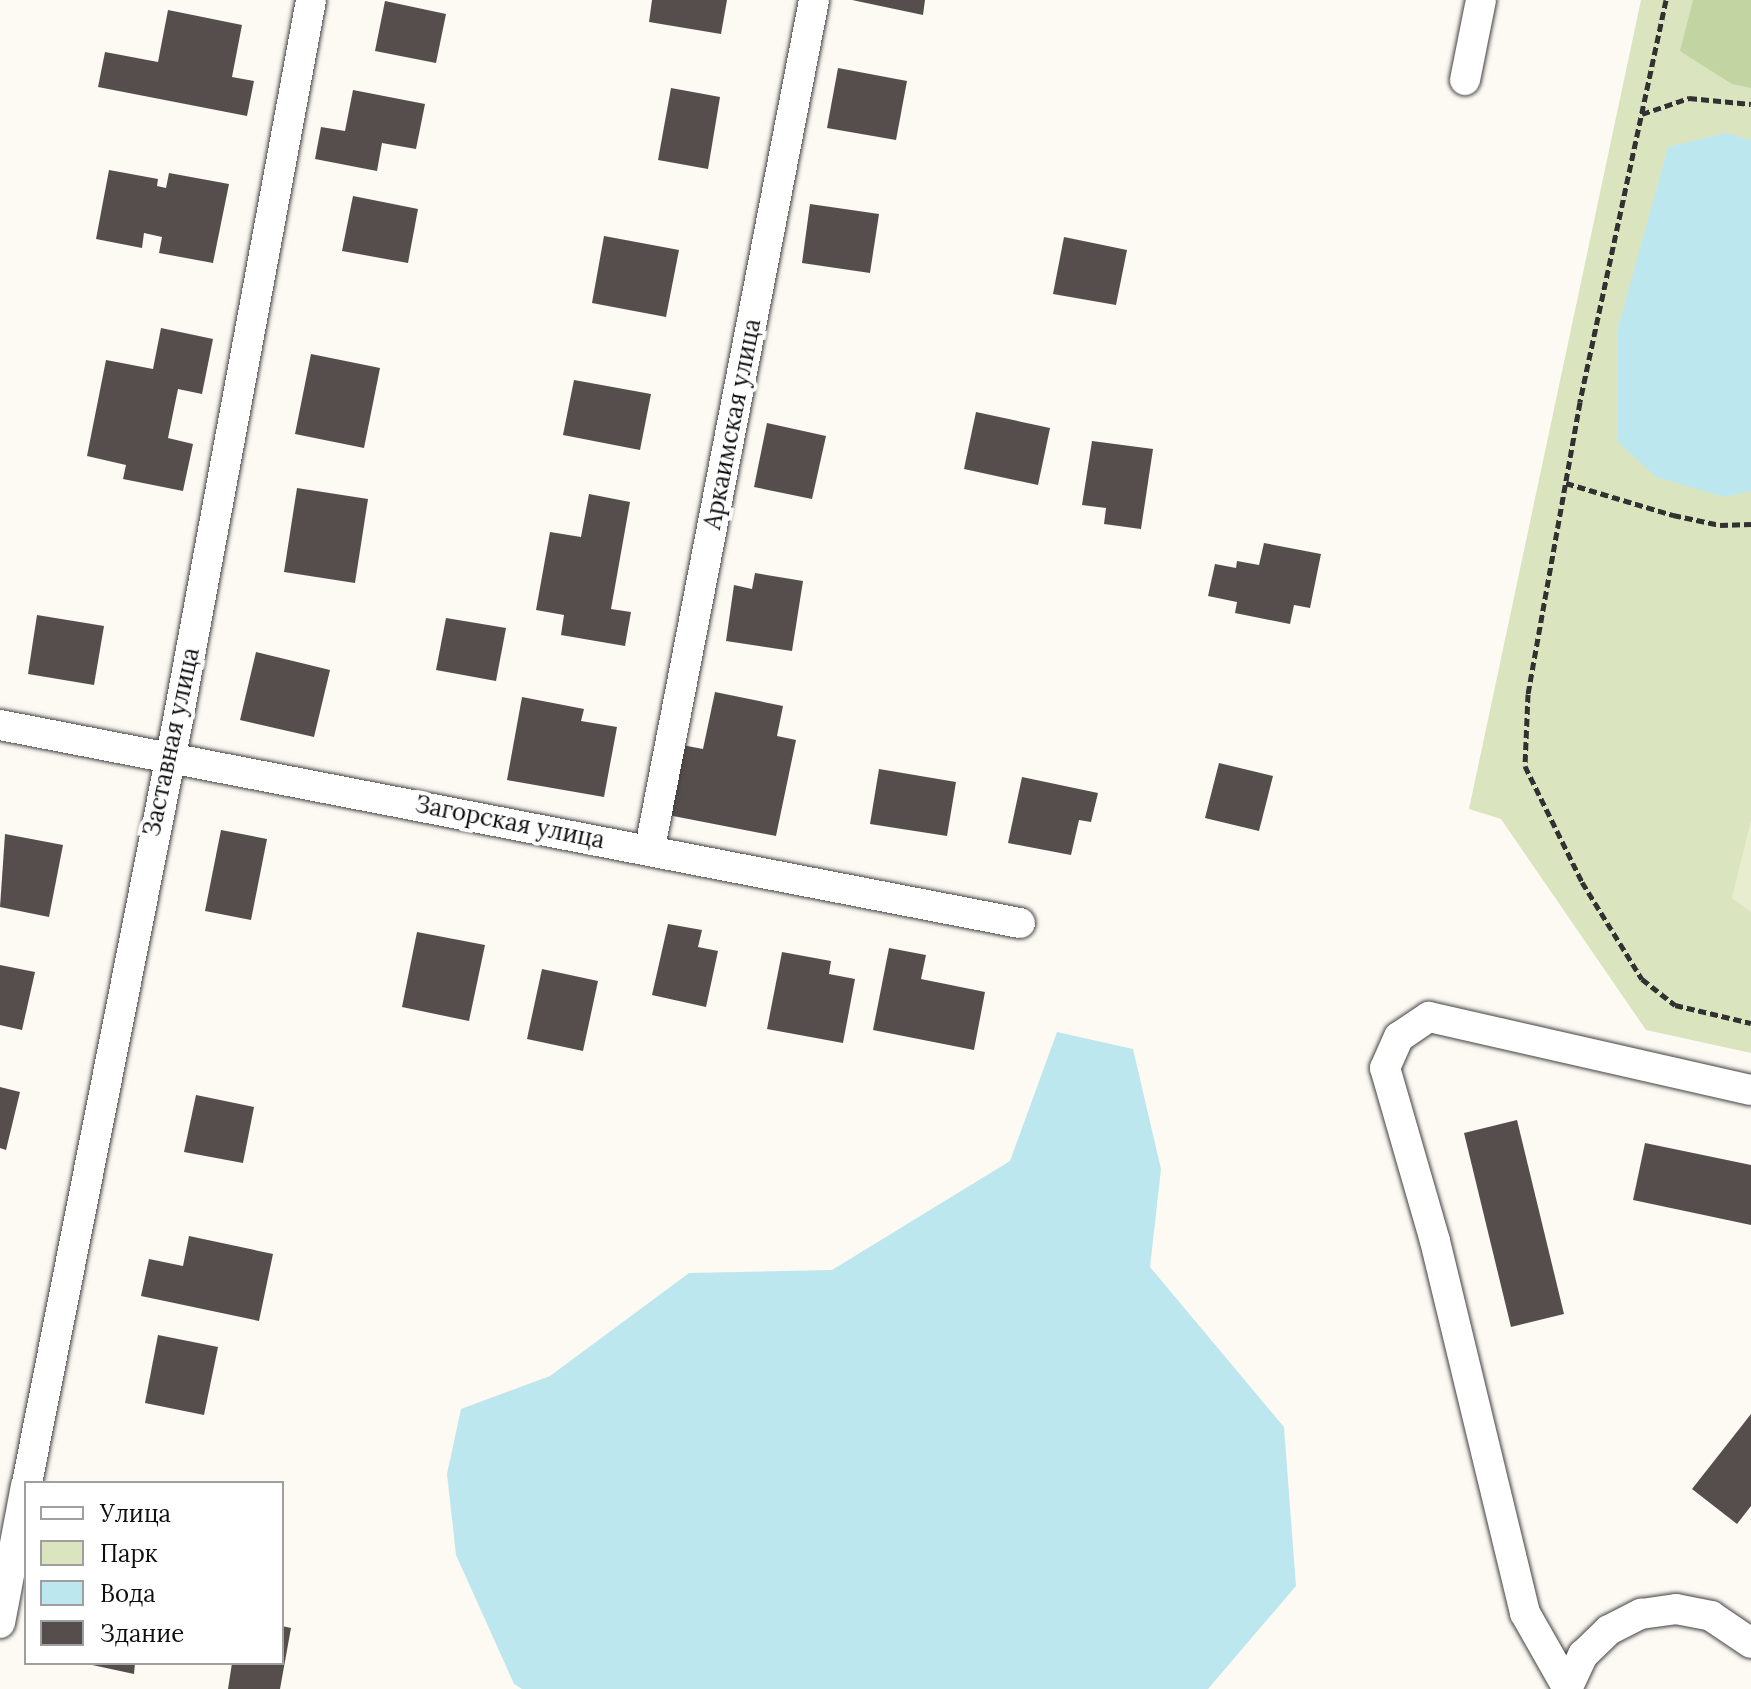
<!DOCTYPE html>
<meta charset="utf-8">
<style>
body{margin:0}
#map{position:relative;width:1751px;height:1689px;overflow:hidden;background:#fdf9f3;font-family:Lora,serif}
div>[style]{position:absolute}
.green>*{inset:0;background:#dae5bf}
.forest>*{inset:0;background:#c2d4a1}
.pitch>*{inset:0;background:#e9edd0}
.water>*{inset:0;background:#bde7ef}
.building>*{inset:0;background:#564e4d}
.path>*{height:5px;margin-top:-2.5px;transform-origin:0;background:repeating-linear-gradient(90deg,#313131 0 8px,transparent 0 12px)}
.roads{filter:drop-shadow(0 0 2px #424242) drop-shadow(0 0 2px #424242)}
.minor>*{height:30px;margin:-15px;padding:0 15px;transform-origin:15px;border-radius:15px;background:#fff}
span{translate:-50% -50%;white-space:nowrap;text-align:center;line-height:1.15;-webkit-text-stroke:8px #fff;paint-order:stroke}
.street-label{font-size:24px;color:#0f0f0f}
.legend{position:absolute;left:24px;top:1481px;width:260px;height:184px;box-sizing:border-box;background:#fff;border:2px solid #9f9f9f;margin:0;padding:10px 14px;list-style:none;font-size:24px;color:#0f0f0f}
.legend li{display:flex;align-items:center;gap:16px;height:40px}
.legend b{width:40px;border:2px solid #9f9f9f}
</style>
<div id="map">
<div class="green">
<i style="clip-path:polygon(1641px 0,1751px 0,1751px 1053px,1646px 1030px,1501px 819px,1469px 809px)"></i>
</div>
<div class="forest">
<i style="clip-path:polygon(1693px 0,1751px 0,1751px 88px,1732px 84px,1680px 51px)"></i>
</div>
<div class="pitch">
<i style="clip-path:polygon(1751px 821px,1751px 912px,1732px 898px)"></i>
</div>
<div class="water">
<i style="clip-path:polygon(1726px 133px,1751px 140px,1751px 491px,1724px 497px,1656px 477px,1618px 442px,1617px 331px,1668px 147px)"></i>
<i style="clip-path:polygon(1057px 1032px,1133px 1049px,1161px 1169px,1150px 1267px,1284px 1427px,1296px 1586px,1208px 1689px,522px 1689px,514px 1684px,456px 1555px,447px 1474px,461px 1409px,550px 1376px,689px 1273px,832px 1270px,1010px 1161px)"></i>
</div>
<div class="building">
<i style="clip-path:polygon(652px 0,727px 0,721px 34px,649px 22px)"></i>
<i style="clip-path:polygon(852px 0,925px 0,923px 15px)"></i>
<i style="clip-path:polygon(385px 1px,446px 14px,436px 63px,375px 51px)"></i>
<i style="clip-path:polygon(168px 10px,242px 25px,232px 77px,254px 81px,247px 116px,98px 87px,105px 52px,158px 62px)"></i>
<i style="clip-path:polygon(838px 68px,907px 81px,896px 140px,827px 128px)"></i>
<i style="clip-path:polygon(671px 88px,720px 97px,708px 169px,658px 160px)"></i>
<i style="clip-path:polygon(353px 90px,425px 104px,416px 149px,382px 143px,377px 171px,315px 159px,321px 127px,345px 131px)"></i>
<i style="clip-path:polygon(109px 170px,158px 179px,157px 186px,166px 188px,169px 173px,229px 184px,213px 263px,159px 253px,162px 237px,144px 233px,142px 248px,96px 239px)"></i>
<i style="clip-path:polygon(353px 196px,418px 209px,408px 263px,342px 251px)"></i>
<i style="clip-path:polygon(810px 204px,879px 214px,870px 273px,802px 263px)"></i>
<i style="clip-path:polygon(604px 236px,679px 250px,666px 317px,592px 303px)"></i>
<i style="clip-path:polygon(1064px 237px,1127px 250px,1116px 305px,1053px 294px)"></i>
<i style="clip-path:polygon(161px 328px,213px 339px,202px 394px,178px 389px,168px 438px,193px 444px,183px 491px,123px 479px,126px 465px,87px 456px,106px 360px,153px 369px)"></i>
<i style="clip-path:polygon(311px 354px,380px 368px,364px 448px,295px 434px)"></i>
<i style="clip-path:polygon(574px 380px,651px 394px,640px 450px,563px 435px)"></i>
<i style="clip-path:polygon(976px 412px,1050px 428px,1038px 485px,964px 469px)"></i>
<i style="clip-path:polygon(767px 423px,826px 436px,812px 499px,754px 487px)"></i>
<i style="clip-path:polygon(1092px 441px,1153px 449px,1141px 529px,1104px 524px,1106px 508px,1082px 505px)"></i>
<i style="clip-path:polygon(297px 488px,368px 499px,355px 583px,284px 572px)"></i>
<i style="clip-path:polygon(589px 494px,630px 502px,611px 609px,631px 612px,625px 646px,561px 635px,564px 615px,536px 610px,550px 532px,581px 537px)"></i>
<i style="clip-path:polygon(1264px 543px,1321px 554px,1310px 608px,1294px 605px,1290px 624px,1235px 613px,1237px 602px,1208px 596px,1215px 564px,1236px 568px,1237px 561px,1259px 565px)"></i>
<i style="clip-path:polygon(755px 573px,803px 581px,792px 651px,726px 641px,734px 585px,752px 589px)"></i>
<i style="clip-path:polygon(37px 615px,104px 626px,94px 685px,28px 674px)"></i>
<i style="clip-path:polygon(446px 618px,506px 628px,496px 681px,436px 670px)"></i>
<i style="clip-path:polygon(256px 652px,330px 670px,314px 737px,240px 720px)"></i>
<i style="clip-path:polygon(715px 692px,783px 706px,777px 736px,796px 740px,776px 836px,668px 815px,682px 745px,703px 749px)"></i>
<i style="clip-path:polygon(522px 697px,584px 709px,581px 721px,617px 727px,604px 797px,507px 780px)"></i>
<i style="clip-path:polygon(1219px 763px,1273px 776px,1259px 831px,1205px 818px)"></i>
<i style="clip-path:polygon(879px 769px,956px 782px,947px 836px,870px 824px)"></i>
<i style="clip-path:polygon(1022px 777px,1098px 793px,1091px 822px,1079px 820px,1071px 855px,1008px 843px)"></i>
<i style="clip-path:polygon(221px 830px,267px 839px,251px 920px,205px 911px)"></i>
<i style="clip-path:polygon(5px 834px,63px 845px,49px 917px,0 907px)"></i>
<i style="clip-path:polygon(668px 924px,702px 930px,698px 947px,718px 951px,706px 1007px,652px 995px)"></i>
<i style="clip-path:polygon(417px 932px,485px 945px,469px 1021px,402px 1007px)"></i>
<i style="clip-path:polygon(889px 948px,926px 955px,921px 979px,985px 992px,974px 1050px,873px 1030px)"></i>
<i style="clip-path:polygon(782px 952px,831px 961px,829px 974px,855px 979px,843px 1043px,767px 1029px)"></i>
<i style="clip-path:polygon(0 965px,35px 972px,22px 1030px,0 1025px)"></i>
<i style="clip-path:polygon(542px 969px,598px 981px,583px 1051px,527px 1039px)"></i>
<i style="clip-path:polygon(0 1087px,20px 1092px,6px 1150px,0 1148px)"></i>
<i style="clip-path:polygon(196px 1095px,254px 1107px,243px 1163px,184px 1152px)"></i>
<i style="clip-path:polygon(1517px 1120px,1564px 1314px,1511px 1327px,1464px 1133px)"></i>
<i style="clip-path:polygon(1645px 1143px,1751px 1165px,1751px 1225px,1633px 1200px)"></i>
<i style="clip-path:polygon(189px 1236px,273px 1254px,259px 1321px,141px 1296px,149px 1259px,183px 1266px)"></i>
<i style="clip-path:polygon(158px 1335px,218px 1347px,204px 1415px,145px 1403px)"></i>
<i style="clip-path:polygon(1751px 1414px,1751px 1506px,1737px 1524px,1692px 1489px)"></i>
<i style="clip-path:polygon(282px 1626px,291px 1628px,280px 1689px,228px 1689px,232px 1663px,282px 1663px)"></i>
<i style="clip-path:polygon(83px 1663px,135px 1663px,134px 1674px)"></i>
</div>
<div class="path">
<i style="left:1666px;top:0;width:411px;rotate:102.1deg"></i>
<i style="left:1580px;top:402px;width:297px;rotate:100.1deg"></i>
<i style="left:1528px;top:694px;width:72px;rotate:92.4deg"></i>
<i style="left:1525px;top:766px;width:129px;rotate:63.8deg"></i>
<i style="left:1582px;top:882px;width:114px;rotate:58.3deg"></i>
<i style="left:1642px;top:979px;width:42px;rotate:38.2deg"></i>
<i style="left:1675px;top:1005px;width:78px;rotate:13.3deg"></i>
<i style="left:1642px;top:114px;width:50px;rotate:-18.8deg"></i>
<i style="left:1689px;top:98px;width:62px;rotate:5.5deg"></i>
<i style="left:1566px;top:483px;width:112px;rotate:16.7deg"></i>
<i style="left:1673px;top:515px;width:48px;rotate:12deg"></i>
<i style="left:1720px;top:525px;width:31px;rotate:-2deg"></i>
</div>
<div class="roads">
<div class="minor">
<i style="left:1465px;top:80px;width:82px;rotate:-78.7deg"></i>
<i style="left:0;top:725px;width:1039px;rotate:10.99deg"></i>
<i style="left:650px;top:848px;width:864px;rotate:-79.05deg"></i>
<i style="left:27px;top:1483px;width:778px;rotate:-78.81deg"></i>
<i style="left:178px;top:720px;width:732px;rotate:-79.53deg"></i>
<i style="left:0;top:1623px;width:139px;rotate:-79.3deg"></i>
<i style="left:1567px;top:1687px;width:85px;rotate:-119.6deg"></i>
<i style="left:1525px;top:1613px;width:383px;rotate:-103.6deg"></i>
<i style="left:1435px;top:1241px;width:180px;rotate:-106.1deg"></i>
<i style="left:1385px;top:1068px;width:34px;rotate:-66deg"></i>
<i style="left:1399px;top:1037px;width:36px;rotate:-34deg"></i>
<i style="left:1429px;top:1017px;width:330px;rotate:12.8deg"></i>
<i style="left:1567px;top:1689px;width:38px;rotate:-65deg"></i>
<i style="left:1583px;top:1655px;width:36px;rotate:-44deg"></i>
<i style="left:1609px;top:1630px;width:36px;rotate:-27deg"></i>
<i style="left:1641px;top:1614px;width:35px;rotate:-8deg"></i>
<i style="left:1676px;top:1609px;width:36px;rotate:11deg"></i>
<i style="left:1711px;top:1616px;width:48px;rotate:34deg"></i>
</div>
</div>
<div class="street-label">
<span style="left:732px;top:424px;rotate:-79deg">Аркаимская улица</span>
<span style="left:171px;top:742px;rotate:-78deg">Заставная улица</span>
<span style="left:510px;top:822px;rotate:11deg">Загорская улица</span>
</div>
<ul class="legend">
<li><b style="height:10px;background:#fff"></b>Улица</li>
<li><b style="height:22px;background:#dae5bf"></b>Парк</li>
<li><b style="height:22px;background:#bde7ef"></b>Вода</li>
<li><b style="height:22px;background:#564e4d"></b>Здание</li>
</ul>
</div>
